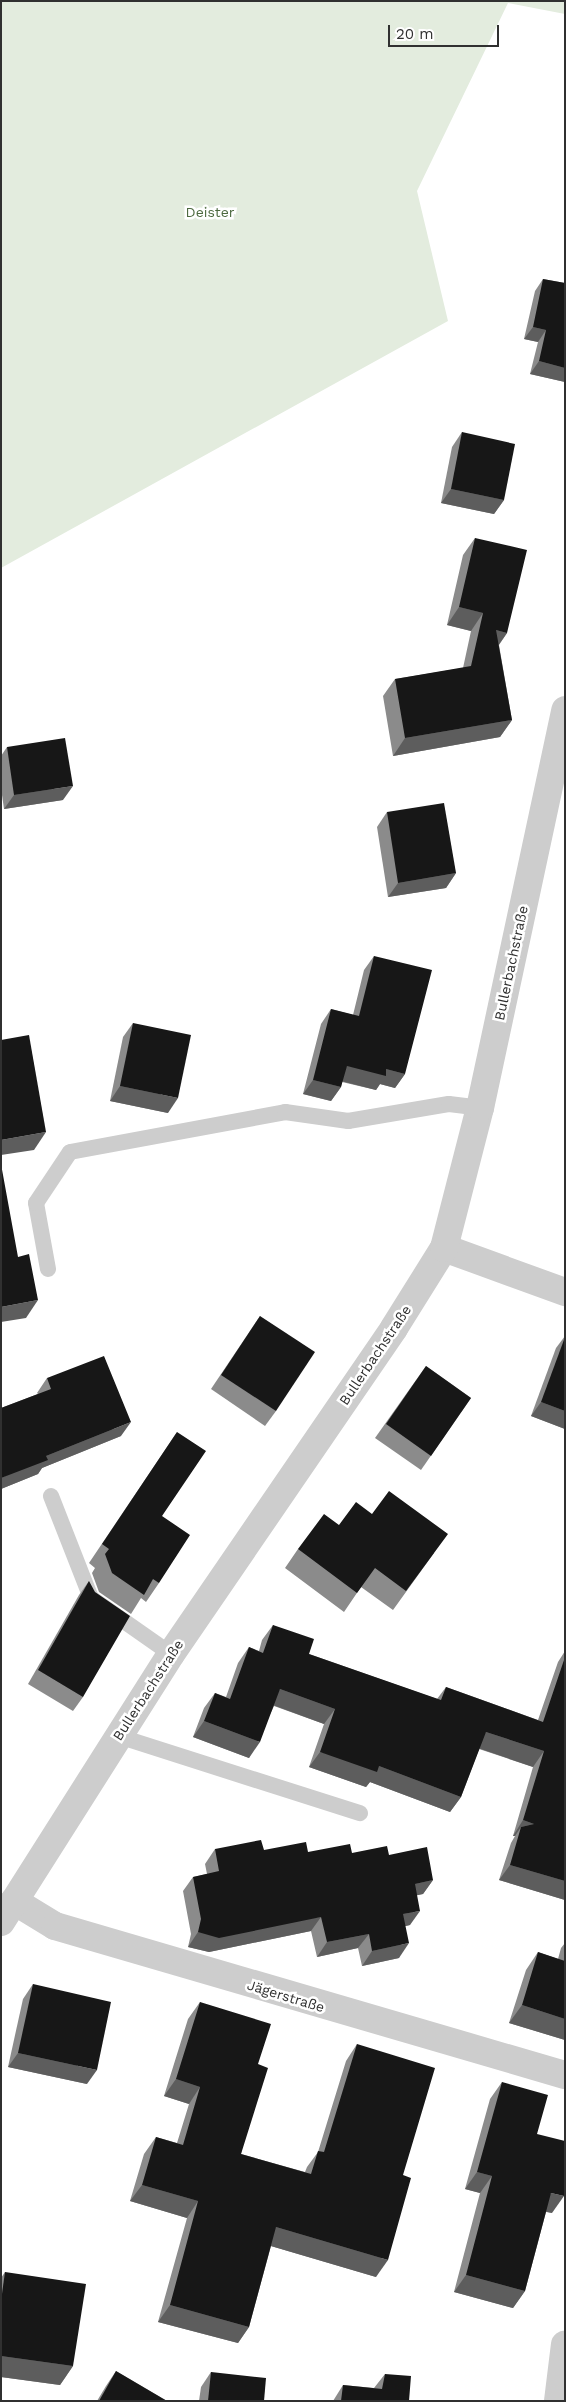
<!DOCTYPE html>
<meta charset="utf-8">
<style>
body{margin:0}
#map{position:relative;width:566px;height:2402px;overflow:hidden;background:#fff;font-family:"Work Sans",sans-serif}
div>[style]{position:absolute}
.green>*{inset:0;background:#e3ecde}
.service>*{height:16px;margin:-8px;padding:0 8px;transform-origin:8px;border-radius:8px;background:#cdcdcd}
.minor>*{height:28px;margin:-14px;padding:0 14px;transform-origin:14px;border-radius:14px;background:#cdcdcd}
.wall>*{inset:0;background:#8b8b8b}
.shaded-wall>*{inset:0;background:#5d5d5d}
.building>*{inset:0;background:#171717}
span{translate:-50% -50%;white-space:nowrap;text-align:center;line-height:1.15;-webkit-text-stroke:5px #fff;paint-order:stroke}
.park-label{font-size:14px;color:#4c693f}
.street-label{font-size:14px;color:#303030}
.frame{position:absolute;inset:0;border:2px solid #303030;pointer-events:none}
.scale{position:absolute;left:388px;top:25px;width:111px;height:22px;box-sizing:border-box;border:2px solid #303030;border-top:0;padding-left:6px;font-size:15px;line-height:18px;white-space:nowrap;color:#303030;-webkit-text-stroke:4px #fff;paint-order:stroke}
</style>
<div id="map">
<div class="green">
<i style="clip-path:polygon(1px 1px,565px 1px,565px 14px,508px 3px,417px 191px,448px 321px,1px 568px)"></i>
</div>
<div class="service">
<i style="left:48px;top:1269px;width:67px;rotate:-100.3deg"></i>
<i style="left:36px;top:1203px;width:61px;rotate:-56.3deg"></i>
<i style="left:70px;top:1152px;width:219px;rotate:-10.5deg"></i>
<i style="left:285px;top:1112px;width:64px;rotate:8.1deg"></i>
<i style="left:348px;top:1121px;width:102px;rotate:-9.6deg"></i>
<i style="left:449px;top:1104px;width:31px;rotate:7deg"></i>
<i style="left:51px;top:1496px;width:110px;rotate:68.6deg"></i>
<i style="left:91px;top:1598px;width:98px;rotate:35deg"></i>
<i style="left:118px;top:1736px;width:254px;rotate:17.7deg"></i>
</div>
<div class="minor">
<i style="left:444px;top:1248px;width:129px;rotate:20deg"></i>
<i style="left:14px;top:1901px;width:48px;rotate:31.4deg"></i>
<i style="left:55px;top:1926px;width:531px;rotate:16.29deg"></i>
<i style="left:1px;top:1922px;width:317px;rotate:-57.6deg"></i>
<i style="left:171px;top:1654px;width:395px;rotate:-55.6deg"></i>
<i style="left:394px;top:1328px;width:94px;rotate:-58deg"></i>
<i style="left:444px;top:1248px;width:145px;rotate:-75.6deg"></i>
<i style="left:480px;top:1108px;width:407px;rotate:-77.9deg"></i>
<i style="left:558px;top:2401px;width:57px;rotate:-83deg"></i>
</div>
<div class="wall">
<i style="clip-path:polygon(543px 279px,565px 283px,565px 382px,530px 374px,538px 342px,524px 339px,535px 291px)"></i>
<i style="clip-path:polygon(462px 432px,504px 500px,494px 514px,441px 503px,452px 447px)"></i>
<i style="clip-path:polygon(475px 538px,507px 633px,499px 645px,512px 720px,500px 737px,393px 756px,383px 696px,395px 679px,463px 668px,471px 631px,447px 625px,463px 555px)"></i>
<i style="clip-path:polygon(7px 747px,63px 800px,4px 809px,1px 788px,1px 756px)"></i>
<i style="clip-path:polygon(387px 812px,456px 873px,446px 888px,388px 897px,377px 827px)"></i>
<i style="clip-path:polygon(374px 956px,405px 1074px,395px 1088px,380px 1084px,376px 1090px,342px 1082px,341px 1087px,331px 1101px,303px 1094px,321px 1024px,331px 1009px,353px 1015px,364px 970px)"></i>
<i style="clip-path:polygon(133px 1023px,168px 1113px,110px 1101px,123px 1037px)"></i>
<i style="clip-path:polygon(260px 1316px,276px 1411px,265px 1426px,211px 1389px)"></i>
<i style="clip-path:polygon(565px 1336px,565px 1429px,531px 1416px,556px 1348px)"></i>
<i style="clip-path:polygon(426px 1366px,471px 1398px,421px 1470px,375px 1438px)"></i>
<i style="clip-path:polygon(47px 1378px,121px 1436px,42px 1468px,38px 1474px,1px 1489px,1px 1408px,38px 1394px,37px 1393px)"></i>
<i style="clip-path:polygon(177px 1432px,162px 1516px,159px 1583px,146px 1602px,141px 1598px,131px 1614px,99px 1592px,92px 1573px,95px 1568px,89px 1563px)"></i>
<i style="clip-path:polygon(372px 1514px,434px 1553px,393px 1610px,361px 1587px,344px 1612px,285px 1568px,298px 1549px,339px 1525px)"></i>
<i style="clip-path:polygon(89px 1581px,83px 1697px,73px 1711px,28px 1684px,79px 1595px)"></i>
<i style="clip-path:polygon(273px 1625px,309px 1654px,437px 1699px,446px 1687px,538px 1720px,558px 1662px,565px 1651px,565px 1900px,499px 1880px,511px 1843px,515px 1836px,513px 1836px,533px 1767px,479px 1749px,461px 1797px,450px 1812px,370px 1782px,366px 1787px,309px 1767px,324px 1724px,274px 1706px,249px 1758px,193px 1737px,204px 1708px,215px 1693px,226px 1697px,238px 1663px,249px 1647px,259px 1651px,262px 1640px)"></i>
<i style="clip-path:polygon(215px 1849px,308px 1852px,352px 1853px,389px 1855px,433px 1880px,423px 1894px,417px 1895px,410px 1925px,405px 1926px,399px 1958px,362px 1966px,358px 1948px,317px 1957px,311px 1931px,209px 1952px,188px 1947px,191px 1934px,183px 1891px,193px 1877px,207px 1874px,205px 1864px)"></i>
<i style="clip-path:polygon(565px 1943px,565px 2040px,509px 2023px,526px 1970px,538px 1952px,558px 1959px,561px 1948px)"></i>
<i style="clip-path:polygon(33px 1984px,87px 2084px,8px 2067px,23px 1999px)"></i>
<i style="clip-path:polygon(200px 2002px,258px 2064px,241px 2154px,305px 2172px,307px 2167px,318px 2152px,346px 2061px,357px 2044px,403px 2175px,376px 2277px,271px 2246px,249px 2327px,238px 2343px,158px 2322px,187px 2218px,130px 2201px,144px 2154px,156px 2137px,177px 2143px,189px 2104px,164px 2096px,188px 2019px)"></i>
<i style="clip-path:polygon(502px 2082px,552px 2213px,546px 2212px,525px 2291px,513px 2308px,454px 2292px,480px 2193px,465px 2189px,490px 2099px)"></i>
<i style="clip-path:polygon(5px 2272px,73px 2366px,60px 2385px,1px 2377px,1px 2278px)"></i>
<i style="clip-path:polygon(116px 2371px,167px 2401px,97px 2401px,106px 2386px)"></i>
<i style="clip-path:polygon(211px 2372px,264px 2401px,199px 2401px,201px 2387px)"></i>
<i style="clip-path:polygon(385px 2374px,409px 2401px,333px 2401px,343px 2385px,374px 2388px)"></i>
</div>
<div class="shaded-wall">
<i style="clip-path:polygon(533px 327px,546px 330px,538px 342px,524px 339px)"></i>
<i style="clip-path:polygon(539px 361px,565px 368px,565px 382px,530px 374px)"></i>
<i style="clip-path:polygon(451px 489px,504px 500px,494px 514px,441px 503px)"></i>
<i style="clip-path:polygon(459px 607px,483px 613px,471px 631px,447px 625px)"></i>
<i style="clip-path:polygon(496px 630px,507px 633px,495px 650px)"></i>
<i style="clip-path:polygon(512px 720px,500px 737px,393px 756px,405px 738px)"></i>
<i style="clip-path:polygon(73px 786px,63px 800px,4px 809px,14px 795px)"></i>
<i style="clip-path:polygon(456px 873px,446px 888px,388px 897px,398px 883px)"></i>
<i style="clip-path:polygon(347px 1066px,386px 1069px,405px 1074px,395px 1088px,380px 1084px,376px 1090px,337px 1080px)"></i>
<i style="clip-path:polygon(313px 1080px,341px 1087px,331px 1101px,303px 1094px)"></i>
<i style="clip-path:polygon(120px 1086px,178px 1098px,168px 1113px,110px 1101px)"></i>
<i style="clip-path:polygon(46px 1132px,34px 1150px,1px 1155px,1px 1140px)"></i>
<i style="clip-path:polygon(38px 1300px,26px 1318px,1px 1322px,1px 1307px)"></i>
<i style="clip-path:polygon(541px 1402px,565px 1411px,565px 1429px,531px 1416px)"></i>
<i style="clip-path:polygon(131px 1422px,121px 1436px,42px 1468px,38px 1474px,1px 1489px,1px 1478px,46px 1456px)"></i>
<i style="clip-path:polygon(280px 1689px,335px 1709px,324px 1724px,270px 1704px)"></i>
<i style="clip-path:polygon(204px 1721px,260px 1742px,249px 1758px,193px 1737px)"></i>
<i style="clip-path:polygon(486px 1732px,544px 1751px,533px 1767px,475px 1747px)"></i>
<i style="clip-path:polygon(320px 1752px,379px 1766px,461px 1797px,450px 1812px,370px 1782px,366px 1787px,309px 1767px)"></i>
<i style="clip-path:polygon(523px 1820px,534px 1824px,521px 1827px,515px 1836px,513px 1836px)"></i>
<i style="clip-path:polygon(510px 1865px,565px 1881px,565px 1900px,499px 1880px)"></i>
<i style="clip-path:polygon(433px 1880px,423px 1894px,404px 1898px,415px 1884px)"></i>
<i style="clip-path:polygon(420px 1911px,410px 1925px,393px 1929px,403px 1914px)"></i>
<i style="clip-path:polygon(321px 1917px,311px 1931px,209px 1952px,188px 1947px,198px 1932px)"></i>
<i style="clip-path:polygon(369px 1934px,358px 1948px,317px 1957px,327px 1942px)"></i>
<i style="clip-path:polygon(409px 1943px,399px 1958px,362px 1966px,372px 1951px)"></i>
<i style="clip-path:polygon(522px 2005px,565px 2019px,565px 2040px,509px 2023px)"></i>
<i style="clip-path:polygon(18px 2053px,97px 2070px,87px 2084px,8px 2067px)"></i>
<i style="clip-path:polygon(176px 2079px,200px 2087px,189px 2104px,164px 2096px)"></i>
<i style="clip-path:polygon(477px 2172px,492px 2176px,480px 2193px,465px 2189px)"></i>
<i style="clip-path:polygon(142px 2185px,198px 2201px,187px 2218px,130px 2201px)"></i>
<i style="clip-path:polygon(551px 2193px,564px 2196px,552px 2213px,539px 2210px)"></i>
<i style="clip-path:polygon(276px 2227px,388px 2260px,376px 2277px,264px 2244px)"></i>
<i style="clip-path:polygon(466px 2275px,525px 2291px,513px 2308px,454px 2292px)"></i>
<i style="clip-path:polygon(170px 2305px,249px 2327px,238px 2343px,158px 2322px)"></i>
<i style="clip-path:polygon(1px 2356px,73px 2366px,60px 2385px,1px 2377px)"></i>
</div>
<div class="building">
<i style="clip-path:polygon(543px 279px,565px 283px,565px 368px,539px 361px,546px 330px,533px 327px)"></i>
<i style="clip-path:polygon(462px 432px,515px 444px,504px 500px,451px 489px)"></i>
<i style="clip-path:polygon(475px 538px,527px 550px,507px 633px,496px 630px,512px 720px,405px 738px,395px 679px,471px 666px,483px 613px,459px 607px)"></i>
<i style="clip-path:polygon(65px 738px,73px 786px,14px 795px,7px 747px)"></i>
<i style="clip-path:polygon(444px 803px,456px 873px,398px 883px,387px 812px)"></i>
<i style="clip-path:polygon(374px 956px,432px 970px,405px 1074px,386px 1069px,386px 1076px,347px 1066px,341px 1087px,313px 1080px,331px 1009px,359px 1016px)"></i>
<i style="clip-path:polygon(133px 1023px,191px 1035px,178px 1098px,120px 1086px)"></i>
<i style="clip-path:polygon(29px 1035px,46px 1132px,1px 1140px,1px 1040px)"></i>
<i style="clip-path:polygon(1px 1164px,18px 1257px,29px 1254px,38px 1300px,1px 1307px)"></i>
<i style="clip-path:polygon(260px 1316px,315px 1352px,276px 1411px,221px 1375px)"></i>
<i style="clip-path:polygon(565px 1337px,565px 1411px,541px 1402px)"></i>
<i style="clip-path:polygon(104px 1356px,131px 1422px,46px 1456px,48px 1460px,1px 1478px,1px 1408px,51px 1389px,47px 1378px)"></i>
<i style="clip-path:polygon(426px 1366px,471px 1398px,431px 1456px,386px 1424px)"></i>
<i style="clip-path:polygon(177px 1432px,206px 1451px,162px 1516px,190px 1535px,159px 1583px,153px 1579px,144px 1595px,112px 1573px,105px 1554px,109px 1549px,102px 1544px)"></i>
<i style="clip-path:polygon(389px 1491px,448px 1534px,406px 1591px,375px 1568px,357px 1593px,298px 1549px,324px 1514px,339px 1525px,356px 1502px,372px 1514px)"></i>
<i style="clip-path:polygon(89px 1581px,95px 1592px,130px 1616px,83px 1697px,38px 1670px)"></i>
<i style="clip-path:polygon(273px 1625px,314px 1639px,309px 1654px,441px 1700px,446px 1687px,543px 1722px,565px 1657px,565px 1881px,510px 1865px,521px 1827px,534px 1824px,523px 1820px,544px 1751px,486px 1732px,461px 1797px,379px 1766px,377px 1772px,320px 1752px,335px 1709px,280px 1689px,260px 1742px,204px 1721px,215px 1693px,230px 1699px,249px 1647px,263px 1653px)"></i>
<i style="clip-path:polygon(261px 1840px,264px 1850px,306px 1842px,308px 1852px,350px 1844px,352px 1853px,387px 1846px,389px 1855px,427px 1847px,433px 1880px,415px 1884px,420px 1911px,403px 1914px,409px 1943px,372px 1951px,369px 1934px,327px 1942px,321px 1917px,219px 1938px,198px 1932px,201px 1919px,193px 1877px,219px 1871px,215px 1849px)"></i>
<i style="clip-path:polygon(538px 1952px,565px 1961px,565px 1960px,565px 2019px,522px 2005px)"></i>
<i style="clip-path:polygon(33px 1984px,111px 2002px,97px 2070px,18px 2053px)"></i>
<i style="clip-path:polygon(200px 2002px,271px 2024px,258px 2064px,268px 2068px,241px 2154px,311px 2174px,318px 2151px,324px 2152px,357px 2044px,435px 2068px,403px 2175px,411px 2178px,388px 2260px,276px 2227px,249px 2327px,170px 2305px,198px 2201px,142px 2185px,156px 2137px,183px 2145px,200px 2087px,176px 2079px)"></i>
<i style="clip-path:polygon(502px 2082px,548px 2095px,537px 2134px,565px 2141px,565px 2193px,564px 2196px,551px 2193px,525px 2291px,466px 2275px,492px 2176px,477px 2172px)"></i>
<i style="clip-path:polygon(5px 2272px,86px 2284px,73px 2366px,1px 2356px,1px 2301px)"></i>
<i style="clip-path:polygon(116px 2371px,167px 2401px,99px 2401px)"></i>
<i style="clip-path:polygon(211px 2372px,266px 2378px,264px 2401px,208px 2401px)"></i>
<i style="clip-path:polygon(385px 2374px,411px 2376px,409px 2401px,341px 2401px,343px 2385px,382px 2389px)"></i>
</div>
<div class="park-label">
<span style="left:210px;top:212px">Deister</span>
</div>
<div class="street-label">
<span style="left:511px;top:963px;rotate:-78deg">Bullerbachstraße</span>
<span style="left:375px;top:1355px;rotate:-56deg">Bullerbachstraße</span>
<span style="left:148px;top:1690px;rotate:-57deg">Bullerbachstraße</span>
<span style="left:286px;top:1996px;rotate:17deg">Jägerstraße</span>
</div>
<div class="frame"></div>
<div class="scale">20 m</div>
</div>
